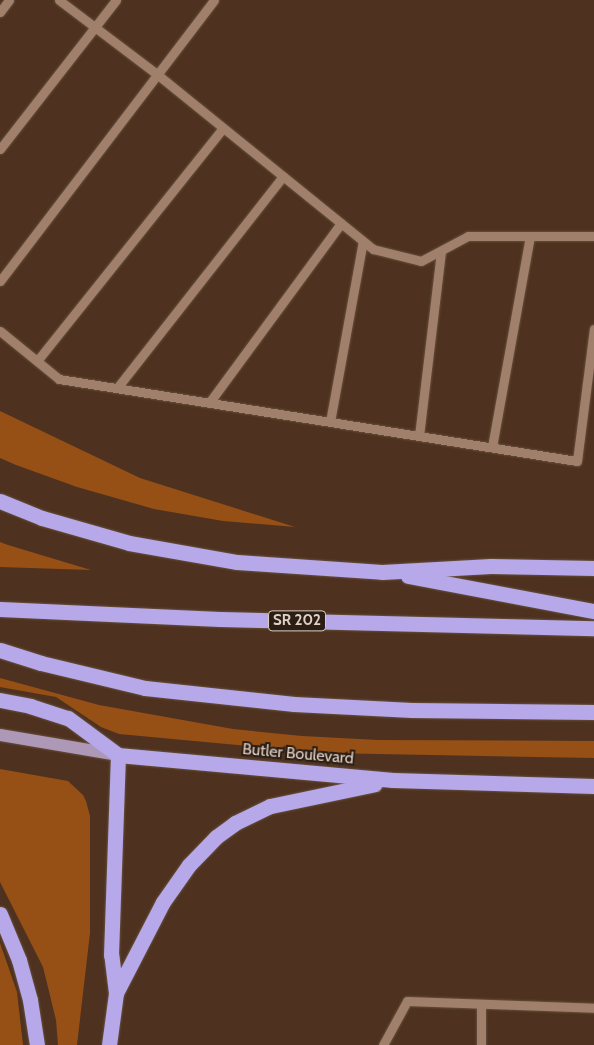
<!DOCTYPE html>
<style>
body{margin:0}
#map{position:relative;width:594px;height:1045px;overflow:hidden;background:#4e321f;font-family:Cabin,sans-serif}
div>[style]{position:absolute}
.green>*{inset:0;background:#964f15}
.roads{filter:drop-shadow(0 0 1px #67503f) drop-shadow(0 0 1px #67503f)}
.minor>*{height:9px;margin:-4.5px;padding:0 4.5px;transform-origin:4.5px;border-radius:4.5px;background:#a1806b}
.major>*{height:12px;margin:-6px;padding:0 6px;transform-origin:6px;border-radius:6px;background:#ae98b7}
.highway>*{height:15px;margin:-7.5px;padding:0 7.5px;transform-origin:7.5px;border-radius:7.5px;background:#b6a8e9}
span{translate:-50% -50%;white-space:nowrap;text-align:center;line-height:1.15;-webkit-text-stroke:4px #2a1e15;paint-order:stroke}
.shield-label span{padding:1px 4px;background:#2a1e15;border:1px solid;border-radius:4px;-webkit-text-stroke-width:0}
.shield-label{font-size:15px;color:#e1cfc4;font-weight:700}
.street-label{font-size:16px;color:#e1cfc4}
</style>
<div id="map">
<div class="green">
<i style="clip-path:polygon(0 411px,140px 478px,295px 527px,223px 521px,154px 509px,77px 487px,16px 465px,0 458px)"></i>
<i style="clip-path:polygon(0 542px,8px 545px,91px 570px,0 567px)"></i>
<i style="clip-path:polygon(0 678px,99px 705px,233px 729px,302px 736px,378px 740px,594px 741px,594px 758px,325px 753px,119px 734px,101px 727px,56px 697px,0 687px)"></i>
<i style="clip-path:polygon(0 769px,68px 781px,83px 795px,86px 801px,90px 816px,90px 933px,77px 1045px,58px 1045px,56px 1020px,43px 967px,0 882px)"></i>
<i style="clip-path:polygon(0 943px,17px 992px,23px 1045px,0 1045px)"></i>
</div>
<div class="roads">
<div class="minor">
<i style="left:59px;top:0;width:124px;rotate:37.1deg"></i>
<i style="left:158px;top:75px;width:277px;rotate:39deg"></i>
<i style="left:373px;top:249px;width:49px;rotate:14deg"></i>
<i style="left:421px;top:261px;width:53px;rotate:-28deg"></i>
<i style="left:468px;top:236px;width:126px"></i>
<i style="left:0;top:12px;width:15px;rotate:-53deg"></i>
<i style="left:0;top:149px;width:189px;rotate:-52.1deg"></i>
<i style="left:0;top:281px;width:353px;rotate:-52.7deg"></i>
<i style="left:0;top:331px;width:76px;rotate:39.1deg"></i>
<i style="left:59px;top:379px;width:524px;rotate:9deg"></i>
<i style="left:577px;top:461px;width:133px;rotate:-82.7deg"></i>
<i style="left:37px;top:361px;width:298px;rotate:-51.4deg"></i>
<i style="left:117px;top:388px;width:269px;rotate:-51.9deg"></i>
<i style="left:209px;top:403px;width:223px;rotate:-53.7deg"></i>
<i style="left:330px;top:422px;width:184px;rotate:-79.7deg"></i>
<i style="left:419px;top:436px;width:186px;rotate:-83.2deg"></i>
<i style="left:492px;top:447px;width:214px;rotate:-79.8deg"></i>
<i style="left:383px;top:1045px;width:50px;rotate:-61.4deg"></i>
<i style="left:407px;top:1001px;width:187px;rotate:2.1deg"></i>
<i style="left:481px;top:1045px;width:41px;rotate:-90deg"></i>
</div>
<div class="major">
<i style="left:0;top:735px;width:120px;rotate:9.6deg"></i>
</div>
<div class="highway">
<i style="left:0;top:501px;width:45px;rotate:22deg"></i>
<i style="left:42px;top:518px;width:91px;rotate:16deg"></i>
<i style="left:129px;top:543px;width:110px;rotate:10deg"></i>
<i style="left:237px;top:562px;width:145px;rotate:3.9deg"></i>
<i style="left:382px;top:572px;width:109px;rotate:-3.2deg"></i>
<i style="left:491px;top:566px;width:103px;rotate:1.1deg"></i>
<i style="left:408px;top:576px;width:189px;rotate:10.7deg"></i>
<i style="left:0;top:609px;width:220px;rotate:2.6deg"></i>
<i style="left:220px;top:619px;width:374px;rotate:1.4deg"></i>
<i style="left:0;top:650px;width:43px;rotate:17.6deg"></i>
<i style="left:41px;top:663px;width:107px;rotate:13.5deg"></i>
<i style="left:145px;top:688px;width:150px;rotate:6.1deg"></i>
<i style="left:294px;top:704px;width:118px;rotate:2.9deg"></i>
<i style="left:412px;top:710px;width:182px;rotate:0.6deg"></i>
<i style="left:0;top:700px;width:31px;rotate:11deg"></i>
<i style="left:30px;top:706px;width:40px;rotate:18deg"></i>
<i style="left:68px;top:718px;width:62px;rotate:36.5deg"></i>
<i style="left:118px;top:755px;width:276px;rotate:5.2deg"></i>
<i style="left:393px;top:780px;width:201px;rotate:1.7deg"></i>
<i style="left:0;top:914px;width:50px;rotate:67.6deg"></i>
<i style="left:19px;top:960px;width:41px;rotate:74.6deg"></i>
<i style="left:30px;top:1000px;width:46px;rotate:81.2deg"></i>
<i style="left:116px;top:993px;width:102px;rotate:-62.7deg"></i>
<i style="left:163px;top:902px;width:45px;rotate:-54.9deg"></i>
<i style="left:189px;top:865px;width:39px;rotate:-46deg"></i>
<i style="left:216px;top:837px;width:24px;rotate:-36deg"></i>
<i style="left:235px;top:823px;width:39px;rotate:-26deg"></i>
<i style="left:270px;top:806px;width:107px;rotate:-11.8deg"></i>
<i style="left:109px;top:1045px;width:52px;rotate:-82.3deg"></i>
<i style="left:116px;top:993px;width:38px;rotate:-97deg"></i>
<i style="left:111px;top:955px;width:200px;rotate:-88deg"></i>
</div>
</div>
<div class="shield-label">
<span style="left:297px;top:621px">SR 202</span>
</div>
<div class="street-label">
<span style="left:298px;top:754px;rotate:5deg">Butler Boulevard</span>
</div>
</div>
